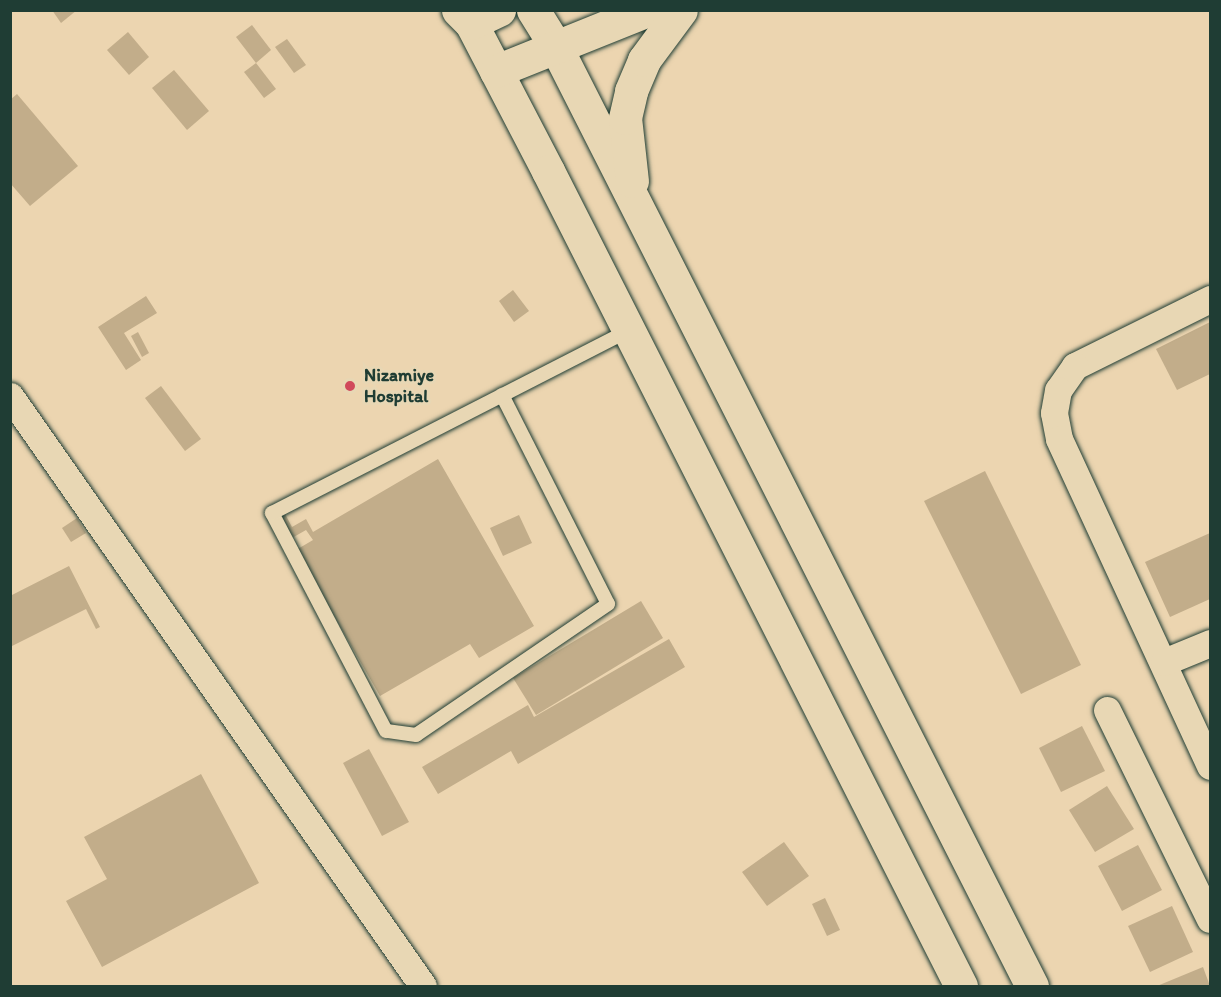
<!DOCTYPE html>
<style>
body{margin:0}
#map{position:relative;width:1221px;height:997px;overflow:hidden;background:#ecd5b0;font-family:Itim,sans-serif}
div>[style]{position:absolute}
.building>*{inset:0;background:#c2ad8a}
.roads{filter:drop-shadow(0 0 2px #1f3d34) drop-shadow(0 0 2px #1f3d34)}
.lane>*{height:14px;margin:-7px;padding:0 7px;transform-origin:7px;border-radius:7px;background:#e8d7b4}
.street>*{height:27px;margin:-13.5px;padding:0 13.5px;transform-origin:13.5px;border-radius:13.5px;background:#e8d7b4}
.secondary>*{height:33px;margin:-16.5px;padding:0 16.5px;transform-origin:16.5px;border-radius:16.5px;background:#e8d7b4}
.dots>*{width:16px;height:16px;translate:-50% -50%;box-sizing:border-box;border:3px solid #e8d7b4;border-radius:50%}
span{translate:-50% -50%;white-space:nowrap;text-align:center;line-height:1.15;-webkit-text-stroke:6px #e8d7b4;paint-order:stroke}
.poi-label{font-size:18px;color:#1f3d34;font-weight:700}
.left{translate:0 -50%;text-align:left}
.frame{position:absolute;inset:0;border:12px solid #1f3d34;pointer-events:none}
</style>
<div id="map">
<div class="building">
<i style="clip-path:polygon(52px 10px,77px 10px,61px 23px)"></i>
<i style="clip-path:polygon(252px 25px,271px 50px,256px 63px,236px 37px)"></i>
<i style="clip-path:polygon(128px 32px,149px 57px,129px 75px,107px 50px)"></i>
<i style="clip-path:polygon(287px 39px,306px 65px,294px 73px,275px 47px)"></i>
<i style="clip-path:polygon(256px 63px,276px 89px,264px 98px,244px 72px)"></i>
<i style="clip-path:polygon(174px 70px,209px 111px,187px 130px,152px 88px)"></i>
<i style="clip-path:polygon(17px 94px,78px 166px,30px 206px,10px 183px,10px 100px)"></i>
<i style="clip-path:polygon(513px 290px,529px 311px,514px 322px,499px 301px)"></i>
<i style="clip-path:polygon(146px 296px,157px 313px,124px 333px,141px 360px,126px 370px,98px 327px)"></i>
<i style="clip-path:polygon(1210px 322px,1210px 374px,1177px 390px,1156px 349px)"></i>
<i style="clip-path:polygon(138px 332px,149px 353px,142px 357px,131px 336px)"></i>
<i style="clip-path:polygon(161px 386px,201px 439px,185px 451px,145px 398px)"></i>
<i style="clip-path:polygon(438px 459px,534px 626px,479px 658px,470px 644px,380px 696px,296px 550px,313px 540px,306px 530px,292px 538px,277px 512px,283px 510px,292px 527px,306px 519px,313px 532px)"></i>
<i style="clip-path:polygon(985px 471px,1081px 665px,1021px 694px,924px 501px)"></i>
<i style="clip-path:polygon(519px 515px,532px 543px,503px 556px,490px 528px)"></i>
<i style="clip-path:polygon(77px 518px,86px 533px,71px 542px,62px 528px)"></i>
<i style="clip-path:polygon(1210px 533px,1210px 599px,1170px 617px,1145px 562px)"></i>
<i style="clip-path:polygon(69px 566px,100px 627px,96px 629px,86px 609px,10px 647px,10px 596px)"></i>
<i style="clip-path:polygon(641px 601px,663px 638px,536px 715px,513px 678px)"></i>
<i style="clip-path:polygon(669px 639px,685px 667px,518px 764px,511px 751px,438px 794px,422px 767px,528px 705px,534px 717px)"></i>
<i style="clip-path:polygon(1082px 726px,1105px 771px,1061px 792px,1039px 748px)"></i>
<i style="clip-path:polygon(369px 749px,409px 822px,382px 836px,343px 763px)"></i>
<i style="clip-path:polygon(201px 774px,259px 883px,102px 967px,66px 901px,107px 879px,84px 837px)"></i>
<i style="clip-path:polygon(1107px 786px,1134px 829px,1095px 852px,1069px 810px)"></i>
<i style="clip-path:polygon(784px 842px,809px 876px,767px 906px,742px 872px)"></i>
<i style="clip-path:polygon(1138px 845px,1162px 890px,1122px 911px,1098px 866px)"></i>
<i style="clip-path:polygon(825px 898px,840px 930px,827px 936px,812px 904px)"></i>
<i style="clip-path:polygon(1172px 906px,1193px 952px,1150px 972px,1128px 926px)"></i>
<i style="clip-path:polygon(1203px 967px,1210px 986px,1157px 986px)"></i>
</div>
<div class="roads">
<div class="lane">
<i style="left:502px;top:395px;width:234px;rotate:63.1deg"></i>
<i style="left:608px;top:604px;width:232px;rotate:145.7deg"></i>
<i style="left:416px;top:735px;width:30px;rotate:-172deg"></i>
<i style="left:386px;top:731px;width:246px;rotate:-117.6deg"></i>
<i style="left:272px;top:513px;width:401px;rotate:-27.1deg"></i>
</div>
<div class="street">
<i style="left:1210px;top:299px;width:151px;rotate:153.6deg"></i>
<i style="left:1075px;top:366px;width:29px;rotate:125deg"></i>
<i style="left:1058px;top:390px;width:23px;rotate:100deg"></i>
<i style="left:1054px;top:413px;width:26px;rotate:79deg"></i>
<i style="left:1059px;top:439px;width:360px;rotate:65.2deg"></i>
<i style="left:10px;top:396px;width:720px;rotate:55.01deg"></i>
<i style="left:1164px;top:662px;width:50px;rotate:-22.4deg"></i>
<i style="left:1107px;top:710px;width:233px;rotate:63.8deg"></i>
</div>
<div class="secondary">
<i style="left:458px;top:10px;width:18px;rotate:45deg"></i>
<i style="left:471px;top:23px;width:167px;rotate:62.5deg"></i>
<i style="left:548px;top:171px;width:914px;rotate:63.13deg"></i>
<i style="left:533px;top:10px;width:44px;rotate:58.1deg"></i>
<i style="left:556px;top:47px;width:1053px;rotate:63.12deg"></i>
<i style="left:471px;top:23px;width:31px;rotate:-25deg"></i>
<i style="left:496px;top:71px;width:164px;rotate:-21.9deg"></i>
<i style="left:632px;top:181px;width:63px;rotate:-96.3deg"></i>
<i style="left:625px;top:118px;width:28px;rotate:-77deg"></i>
<i style="left:631px;top:91px;width:34px;rotate:-67deg"></i>
<i style="left:644px;top:60px;width:62px;rotate:-53.5deg"></i>
</div>
</div>
<div class="dots">
<i style="left:350px;top:386px;background:#d1495b"></i>
</div>
<div class="poi-label">
<span class="left" style="left:364px;top:386px">Nizamiye<br>Hospital</span>
</div>
<div class="frame"></div>
</div>
